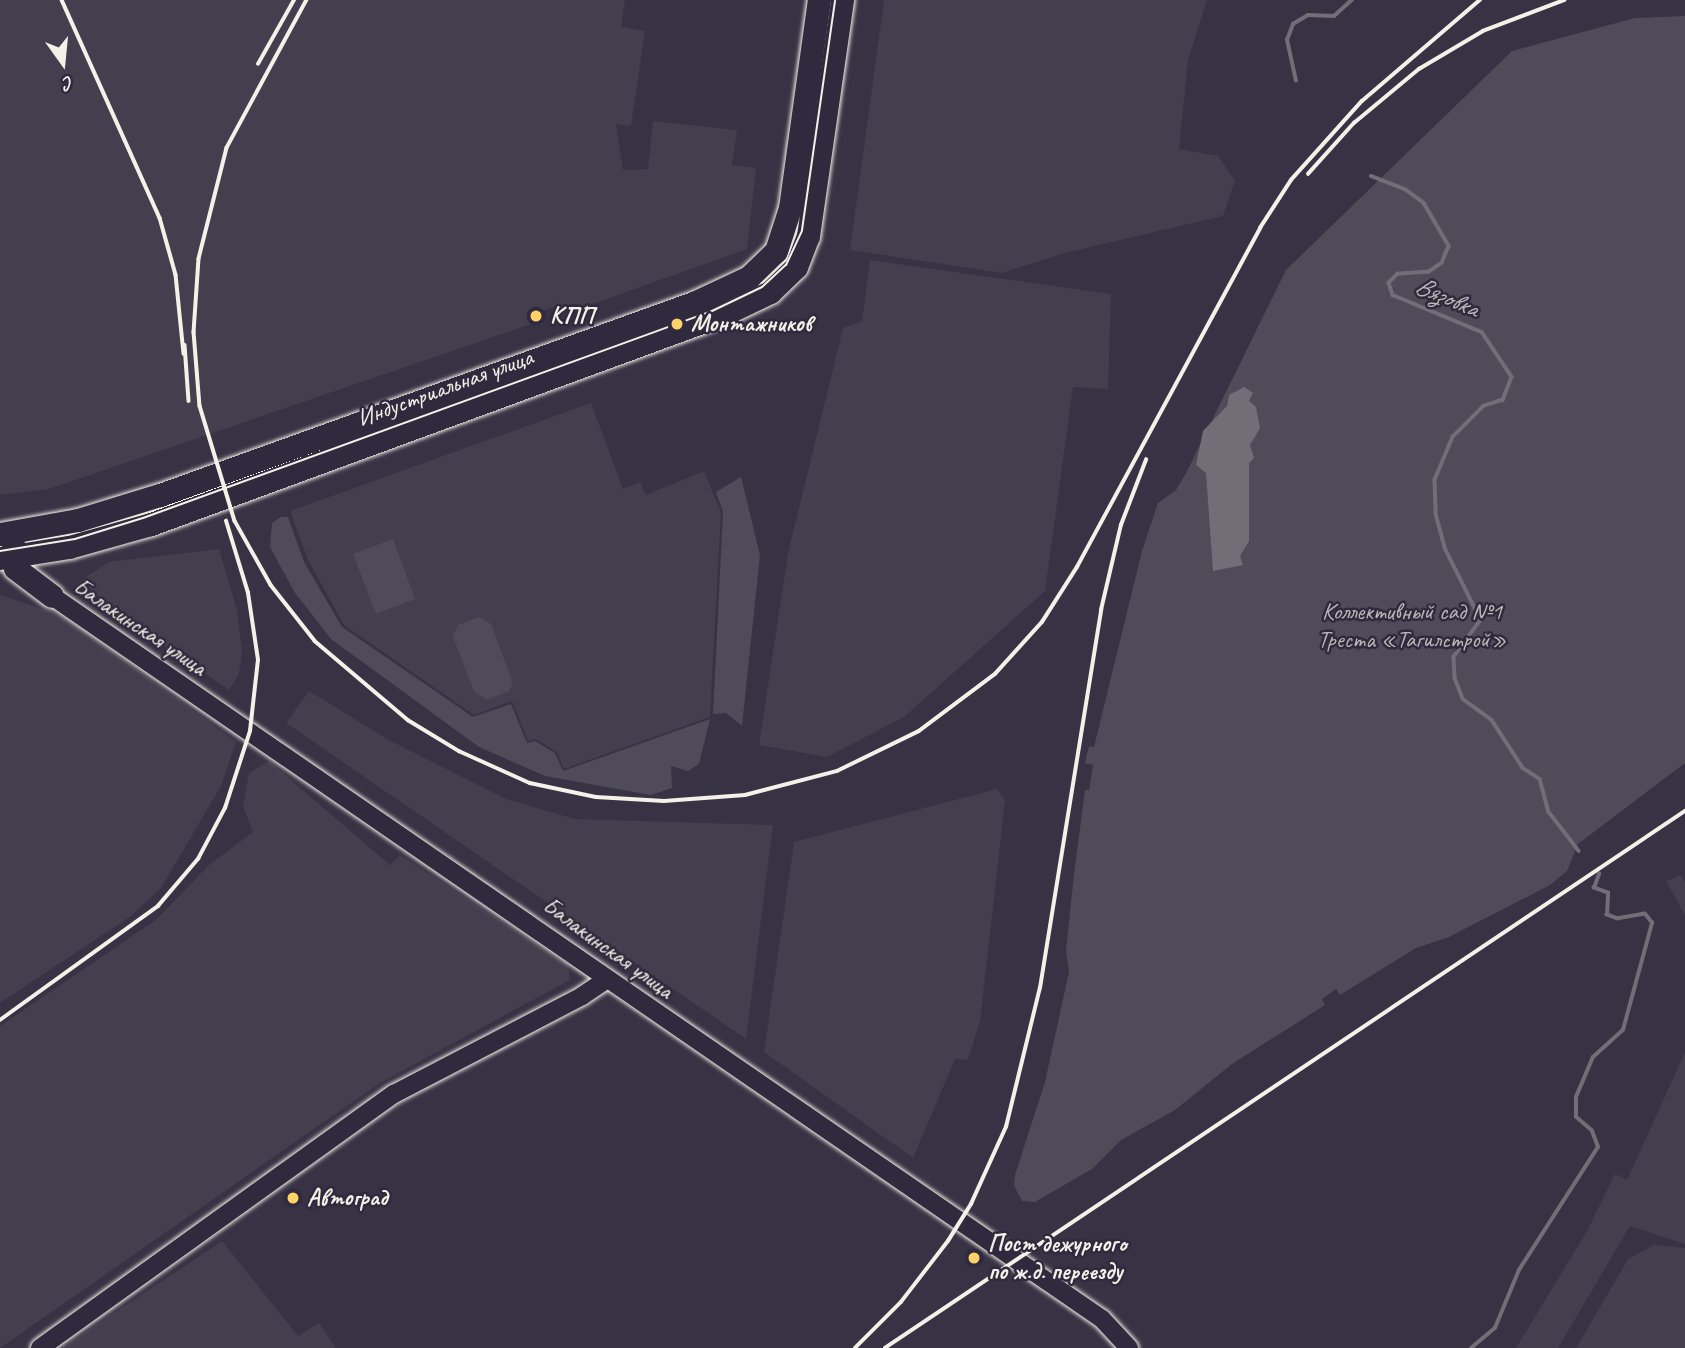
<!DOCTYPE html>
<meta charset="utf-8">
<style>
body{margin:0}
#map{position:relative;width:1685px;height:1348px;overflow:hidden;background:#373244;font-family:Caveat,sans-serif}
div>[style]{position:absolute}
.built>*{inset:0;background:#433f4e}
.green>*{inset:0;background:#504b59}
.water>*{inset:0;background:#726e77}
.stream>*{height:3.5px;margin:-1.75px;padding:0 1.75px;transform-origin:1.75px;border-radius:1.75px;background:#726e77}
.roads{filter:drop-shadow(0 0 2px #f4f1e8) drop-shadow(0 0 2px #f4f1e8)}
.minor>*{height:18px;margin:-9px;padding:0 9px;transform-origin:9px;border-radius:9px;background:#2f2a3d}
.major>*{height:23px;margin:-11.5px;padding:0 11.5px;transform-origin:11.5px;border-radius:11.5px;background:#2f2a3d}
.tram>*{height:2px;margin:-1px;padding:0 1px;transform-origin:1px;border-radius:1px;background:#f4f1e8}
.rail>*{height:3.5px;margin:-1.75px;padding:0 1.75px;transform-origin:1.75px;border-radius:1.75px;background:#f4f1e8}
.dots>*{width:19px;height:19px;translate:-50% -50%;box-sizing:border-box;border:4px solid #2f2a3d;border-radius:50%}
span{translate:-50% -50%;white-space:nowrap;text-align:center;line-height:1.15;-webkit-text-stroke:5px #2f2a3d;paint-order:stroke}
.poi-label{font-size:24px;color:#f4f1e8;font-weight:700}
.left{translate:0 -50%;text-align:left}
.street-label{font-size:24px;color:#f4f1e8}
.park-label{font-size:24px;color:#bbb7b6}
.water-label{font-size:26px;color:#bab6b5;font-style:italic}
.north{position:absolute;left:28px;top:28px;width:70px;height:70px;-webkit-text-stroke:5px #2f2a3d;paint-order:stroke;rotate:165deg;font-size:19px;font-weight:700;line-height:28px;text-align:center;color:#f4f1e8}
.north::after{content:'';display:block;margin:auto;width:24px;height:32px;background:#f4f1e8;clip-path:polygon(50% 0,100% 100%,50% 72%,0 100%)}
</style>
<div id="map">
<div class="built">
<i style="clip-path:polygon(0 0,625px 0,621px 27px,645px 31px,631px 126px,616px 124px,623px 170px,648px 169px,653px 121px,737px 130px,732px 165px,756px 168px,747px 249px,567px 313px,560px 305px,542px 311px,542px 325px,531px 324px,49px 489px,0 495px)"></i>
<i style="clip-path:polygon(884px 0,1207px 0,1188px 60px,1179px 149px,1218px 156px,1235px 181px,1223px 216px,1065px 253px,1002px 273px,850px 250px)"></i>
<i style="clip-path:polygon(870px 260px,1111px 294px,1108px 389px,1073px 387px,1045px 591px,904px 717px,827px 757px,759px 745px,788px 553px,843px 328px,862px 321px)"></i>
<i style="clip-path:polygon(591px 403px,623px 489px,640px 482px,646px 495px,704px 471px,721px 513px,710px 717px,564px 769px,557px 752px,536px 739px,528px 741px,512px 701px,474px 715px,344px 625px,308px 560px,290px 511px)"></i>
<i style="clip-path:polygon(219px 549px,237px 610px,242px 651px,239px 674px,229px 690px,76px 584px,108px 562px)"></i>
<i style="clip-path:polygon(0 595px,55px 613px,76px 625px,236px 742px,221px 786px,161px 888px,131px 916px,0 1003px)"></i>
<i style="clip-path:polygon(309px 691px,389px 740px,506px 799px,575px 819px,773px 825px,746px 1039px,286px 723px)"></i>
<i style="clip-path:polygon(269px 761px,390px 865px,400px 855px,568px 965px,570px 980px,380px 1083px,0 1348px,0 1026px,157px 919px,209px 865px,253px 832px,243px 806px,249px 773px)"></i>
<i style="clip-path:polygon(997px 789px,1005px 801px,980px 1021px,968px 1060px,955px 1059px,913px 1158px,764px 1052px,794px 842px)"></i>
<i style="clip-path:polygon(1681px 875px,1685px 883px,1685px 915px,1666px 881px)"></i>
<i style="clip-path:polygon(1685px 1052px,1685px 1244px,1630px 1226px,1558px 1348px,1516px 1348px,1587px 1231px,1615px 1174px,1627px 1180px)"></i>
<i style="clip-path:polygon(222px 1241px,298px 1336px,319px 1323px,336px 1348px,62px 1348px)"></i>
<i style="clip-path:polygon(1654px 1245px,1685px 1248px,1685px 1348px,1576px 1348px,1628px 1259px)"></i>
</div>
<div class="green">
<i style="clip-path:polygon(1685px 16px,1685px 763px,1578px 844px,1567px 871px,1550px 885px,1449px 937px,1416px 948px,1340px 995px,1336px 989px,1322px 999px,1325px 1005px,1232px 1064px,1175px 1110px,1121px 1140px,1092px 1169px,1035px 1202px,1022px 1201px,1014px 1185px,1015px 1175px,1045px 1082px,1069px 972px,1066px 951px,1074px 874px,1085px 790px,1089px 790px,1093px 765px,1085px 763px,1089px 746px,1094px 747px,1142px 551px,1158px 503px,1176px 490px,1186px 473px,1286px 270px,1512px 51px,1635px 18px)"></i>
<i style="clip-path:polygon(741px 477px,760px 555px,742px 726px,726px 713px,713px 714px,723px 512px,716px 492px)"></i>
<i style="clip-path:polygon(281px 517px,288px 517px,304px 562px,342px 627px,473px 717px,511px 704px,527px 743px,535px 741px,555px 753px,563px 771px,710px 719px,699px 764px,688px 771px,671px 766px,672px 788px,651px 795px,545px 776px,479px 747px,331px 639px,295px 593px,270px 547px,272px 523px)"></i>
<i style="clip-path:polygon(393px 539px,415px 599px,376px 614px,353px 554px)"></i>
<i style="clip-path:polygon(479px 617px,491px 624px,513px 683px,509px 691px,487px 700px,474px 691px,453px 637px,458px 625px)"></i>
</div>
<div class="water">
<i style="clip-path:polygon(1244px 387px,1253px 393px,1249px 401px,1256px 407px,1260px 428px,1250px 445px,1254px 458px,1249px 463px,1249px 541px,1240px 556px,1243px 565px,1213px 571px,1206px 473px,1196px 465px,1203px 431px,1227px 406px,1229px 395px)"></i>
</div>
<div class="stream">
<i style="left:1296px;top:81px;width:42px;rotate:-102.4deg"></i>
<i style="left:1287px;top:40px;width:17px;rotate:-69deg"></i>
<i style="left:1293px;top:24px;width:17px;rotate:-31deg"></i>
<i style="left:1308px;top:15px;width:26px;rotate:2deg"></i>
<i style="left:1334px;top:16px;width:24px;rotate:-42deg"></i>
<i style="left:1371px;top:176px;width:36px;rotate:21deg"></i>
<i style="left:1405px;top:189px;width:24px;rotate:36deg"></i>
<i style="left:1424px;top:203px;width:50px;rotate:59.8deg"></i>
<i style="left:1449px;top:246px;width:18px;rotate:112deg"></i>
<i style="left:1442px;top:263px;width:16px;rotate:145deg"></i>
<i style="left:1429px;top:272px;width:31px;rotate:176deg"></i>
<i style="left:1398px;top:274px;width:13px;rotate:135deg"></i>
<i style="left:1389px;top:283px;width:13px;rotate:72deg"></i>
<i style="left:1393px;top:295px;width:96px;rotate:22.6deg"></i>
<i style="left:1482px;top:332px;width:54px;rotate:56.3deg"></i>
<i style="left:1512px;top:377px;width:25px;rotate:111deg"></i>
<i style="left:1503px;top:400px;width:20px;rotate:162deg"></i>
<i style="left:1484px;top:406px;width:44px;rotate:135deg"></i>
<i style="left:1453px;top:437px;width:47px;rotate:112.7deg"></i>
<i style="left:1435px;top:480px;width:34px;rotate:88deg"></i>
<i style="left:1436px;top:514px;width:35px;rotate:75deg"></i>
<i style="left:1445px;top:548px;width:80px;rotate:63.4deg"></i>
<i style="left:1481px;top:620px;width:46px;rotate:126.1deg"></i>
<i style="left:1454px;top:657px;width:21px;rotate:87deg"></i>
<i style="left:1455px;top:678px;width:22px;rotate:69deg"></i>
<i style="left:1463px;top:699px;width:36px;rotate:36deg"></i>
<i style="left:1492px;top:720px;width:57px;rotate:57.1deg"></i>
<i style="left:1523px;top:768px;width:20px;rotate:33deg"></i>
<i style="left:1540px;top:779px;width:34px;rotate:75deg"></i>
<i style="left:1549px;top:812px;width:49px;rotate:52.4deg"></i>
<i style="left:1471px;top:1348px;width:31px;rotate:-40deg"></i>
<i style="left:1495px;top:1328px;width:63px;rotate:-67.5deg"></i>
<i style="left:1519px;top:1270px;width:146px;rotate:-57.3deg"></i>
<i style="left:1598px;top:1147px;width:17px;rotate:-111deg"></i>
<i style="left:1592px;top:1131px;width:21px;rotate:-139deg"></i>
<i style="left:1576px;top:1117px;width:20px;rotate:-90deg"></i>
<i style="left:1576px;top:1097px;width:43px;rotate:-67deg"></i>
<i style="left:1593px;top:1057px;width:40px;rotate:-42deg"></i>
<i style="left:1623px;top:1030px;width:111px;rotate:-74.8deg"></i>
<i style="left:1652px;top:923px;width:11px;rotate:-128deg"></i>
<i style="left:1645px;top:914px;width:27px;rotate:170deg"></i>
<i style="left:1618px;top:919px;width:12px;rotate:-160deg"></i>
<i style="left:1607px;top:915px;width:22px;rotate:-87deg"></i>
<i style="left:1608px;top:893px;width:15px;rotate:-160deg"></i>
<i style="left:1594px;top:888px;width:15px;rotate:-70deg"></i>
</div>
<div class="roads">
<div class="minor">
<i style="left:52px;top:596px;width:1275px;rotate:34.55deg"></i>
<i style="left:1102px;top:1319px;width:40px;rotate:47deg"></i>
<i style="left:40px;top:1348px;width:436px;rotate:-35.7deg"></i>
<i style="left:394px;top:1094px;width:212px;rotate:-27.5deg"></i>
<i style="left:582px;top:996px;width:30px;rotate:-34deg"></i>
</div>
<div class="major">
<i style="left:0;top:534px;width:79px;rotate:-10.2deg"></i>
<i style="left:78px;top:520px;width:86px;rotate:-17deg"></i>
<i style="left:160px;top:495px;width:570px;rotate:-19.8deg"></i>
<i style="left:696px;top:302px;width:59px;rotate:-25.3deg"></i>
<i style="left:749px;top:277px;width:37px;rotate:-44deg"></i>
<i style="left:776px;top:251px;width:45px;rotate:-72deg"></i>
<i style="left:790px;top:208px;width:210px;rotate:-82.1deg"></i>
<i style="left:13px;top:544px;width:24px;rotate:85deg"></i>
<i style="left:15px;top:568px;width:46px;rotate:37.1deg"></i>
<i style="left:0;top:558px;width:70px;rotate:-9.1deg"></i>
<i style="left:69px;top:547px;width:85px;rotate:-15.7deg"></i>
<i style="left:151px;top:524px;width:612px;rotate:-20.15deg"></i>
<i style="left:726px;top:313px;width:49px;rotate:-25.5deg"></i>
<i style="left:770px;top:292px;width:36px;rotate:-44deg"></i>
<i style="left:796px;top:267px;width:33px;rotate:-69deg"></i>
<i style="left:808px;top:236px;width:238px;rotate:-81.8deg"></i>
</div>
</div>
<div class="tram">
<i style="left:0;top:551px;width:76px;rotate:-9.1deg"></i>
<i style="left:75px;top:539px;width:71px;rotate:-17.2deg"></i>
<i style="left:143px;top:518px;width:605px;rotate:-19.99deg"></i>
<i style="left:712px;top:311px;width:55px;rotate:-25.6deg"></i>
<i style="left:762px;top:287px;width:33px;rotate:-43deg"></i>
<i style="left:786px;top:265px;width:38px;rotate:-65deg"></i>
<i style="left:802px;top:230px;width:232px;rotate:-81.8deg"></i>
</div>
<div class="rail">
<i style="left:62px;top:0;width:239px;rotate:65.8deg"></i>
<i style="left:160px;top:218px;width:59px;rotate:74.3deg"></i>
<i style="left:176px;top:275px;width:79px;rotate:84.2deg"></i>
<i style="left:307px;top:0;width:168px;rotate:118.4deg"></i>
<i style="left:227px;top:148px;width:114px;rotate:104.2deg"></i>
<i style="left:199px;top:259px;width:73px;rotate:93.9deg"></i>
<i style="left:194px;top:332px;width:74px;rotate:85.4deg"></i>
<i style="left:200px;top:406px;width:120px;rotate:73.1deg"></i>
<i style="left:235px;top:521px;width:73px;rotate:60.6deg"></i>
<i style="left:271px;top:585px;width:71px;rotate:51.8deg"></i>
<i style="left:315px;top:641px;width:122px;rotate:40.3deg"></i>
<i style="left:408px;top:720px;width:60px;rotate:31.3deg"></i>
<i style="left:459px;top:751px;width:78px;rotate:24.3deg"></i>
<i style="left:530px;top:783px;width:67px;rotate:12deg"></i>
<i style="left:596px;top:797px;width:68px;rotate:3.4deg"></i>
<i style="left:664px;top:801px;width:81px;rotate:-4.2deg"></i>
<i style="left:745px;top:795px;width:95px;rotate:-14.6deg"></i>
<i style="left:837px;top:771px;width:91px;rotate:-26deg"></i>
<i style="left:919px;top:731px;width:95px;rotate:-36.9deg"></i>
<i style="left:995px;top:674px;width:70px;rotate:-47.9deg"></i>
<i style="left:1042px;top:622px;width:65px;rotate:-57.5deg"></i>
<i style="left:1077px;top:567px;width:385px;rotate:-61.6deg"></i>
<i style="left:1260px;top:228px;width:57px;rotate:-57.1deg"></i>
<i style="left:1291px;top:180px;width:106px;rotate:-48.1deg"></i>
<i style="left:1362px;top:101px;width:155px;rotate:-40.6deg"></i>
<i style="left:258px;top:64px;width:73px;rotate:-60.6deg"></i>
<i style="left:1308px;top:174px;width:69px;rotate:-48deg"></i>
<i style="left:1354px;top:123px;width:85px;rotate:-39.7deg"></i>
<i style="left:1419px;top:69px;width:74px;rotate:-30.7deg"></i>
<i style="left:1483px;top:31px;width:87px;rotate:-20.9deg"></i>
<i style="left:185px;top:345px;width:56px;rotate:85.9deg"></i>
<i style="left:0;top:1020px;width:195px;rotate:-35.8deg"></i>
<i style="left:158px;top:906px;width:62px;rotate:-49.6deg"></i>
<i style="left:198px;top:859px;width:58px;rotate:-62.1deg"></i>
<i style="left:225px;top:808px;width:81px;rotate:-72deg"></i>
<i style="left:250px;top:731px;width:71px;rotate:-83.6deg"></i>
<i style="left:258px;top:660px;width:68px;rotate:-98.5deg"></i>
<i style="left:248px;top:593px;width:75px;rotate:-107deg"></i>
<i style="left:855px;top:1348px;width:65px;rotate:-45deg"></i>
<i style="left:901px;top:1302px;width:77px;rotate:-52.4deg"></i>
<i style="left:948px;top:1241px;width:44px;rotate:-58.1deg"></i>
<i style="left:971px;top:1204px;width:85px;rotate:-65.6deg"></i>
<i style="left:1006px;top:1127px;width:143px;rotate:-76.3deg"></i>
<i style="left:1040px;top:988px;width:383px;rotate:-80.8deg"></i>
<i style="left:1101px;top:610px;width:87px;rotate:-76.8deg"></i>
<i style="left:1121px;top:525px;width:70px;rotate:-69deg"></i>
<i style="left:885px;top:1348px;width:964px;rotate:-33.87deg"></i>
</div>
<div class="dots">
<i style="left:536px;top:316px;background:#ffd166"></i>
<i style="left:677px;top:324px;background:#ffd166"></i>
<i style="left:293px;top:1198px;background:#ffd166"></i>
<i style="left:974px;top:1258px;background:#ffd166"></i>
</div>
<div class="poi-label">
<span class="left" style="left:550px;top:316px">КПП</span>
<span class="left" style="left:691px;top:324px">Монтажников</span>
<span class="left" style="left:307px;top:1198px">Автоград</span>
<span class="left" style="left:988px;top:1258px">Пост дежурного<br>по ж.д. переезду</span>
</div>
<div class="street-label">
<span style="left:445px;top:388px;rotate:-20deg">Индустриальная улица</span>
<span style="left:140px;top:627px;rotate:34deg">Балакинская улица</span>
<span style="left:608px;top:948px;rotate:36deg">Балакинская улица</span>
</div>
<div class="park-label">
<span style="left:1412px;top:626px">Коллективный сад №1<br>Треста «Тагилстрой»</span>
</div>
<div class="water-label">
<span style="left:1447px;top:297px;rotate:23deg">Вязовка</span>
</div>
<div class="north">С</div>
</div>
